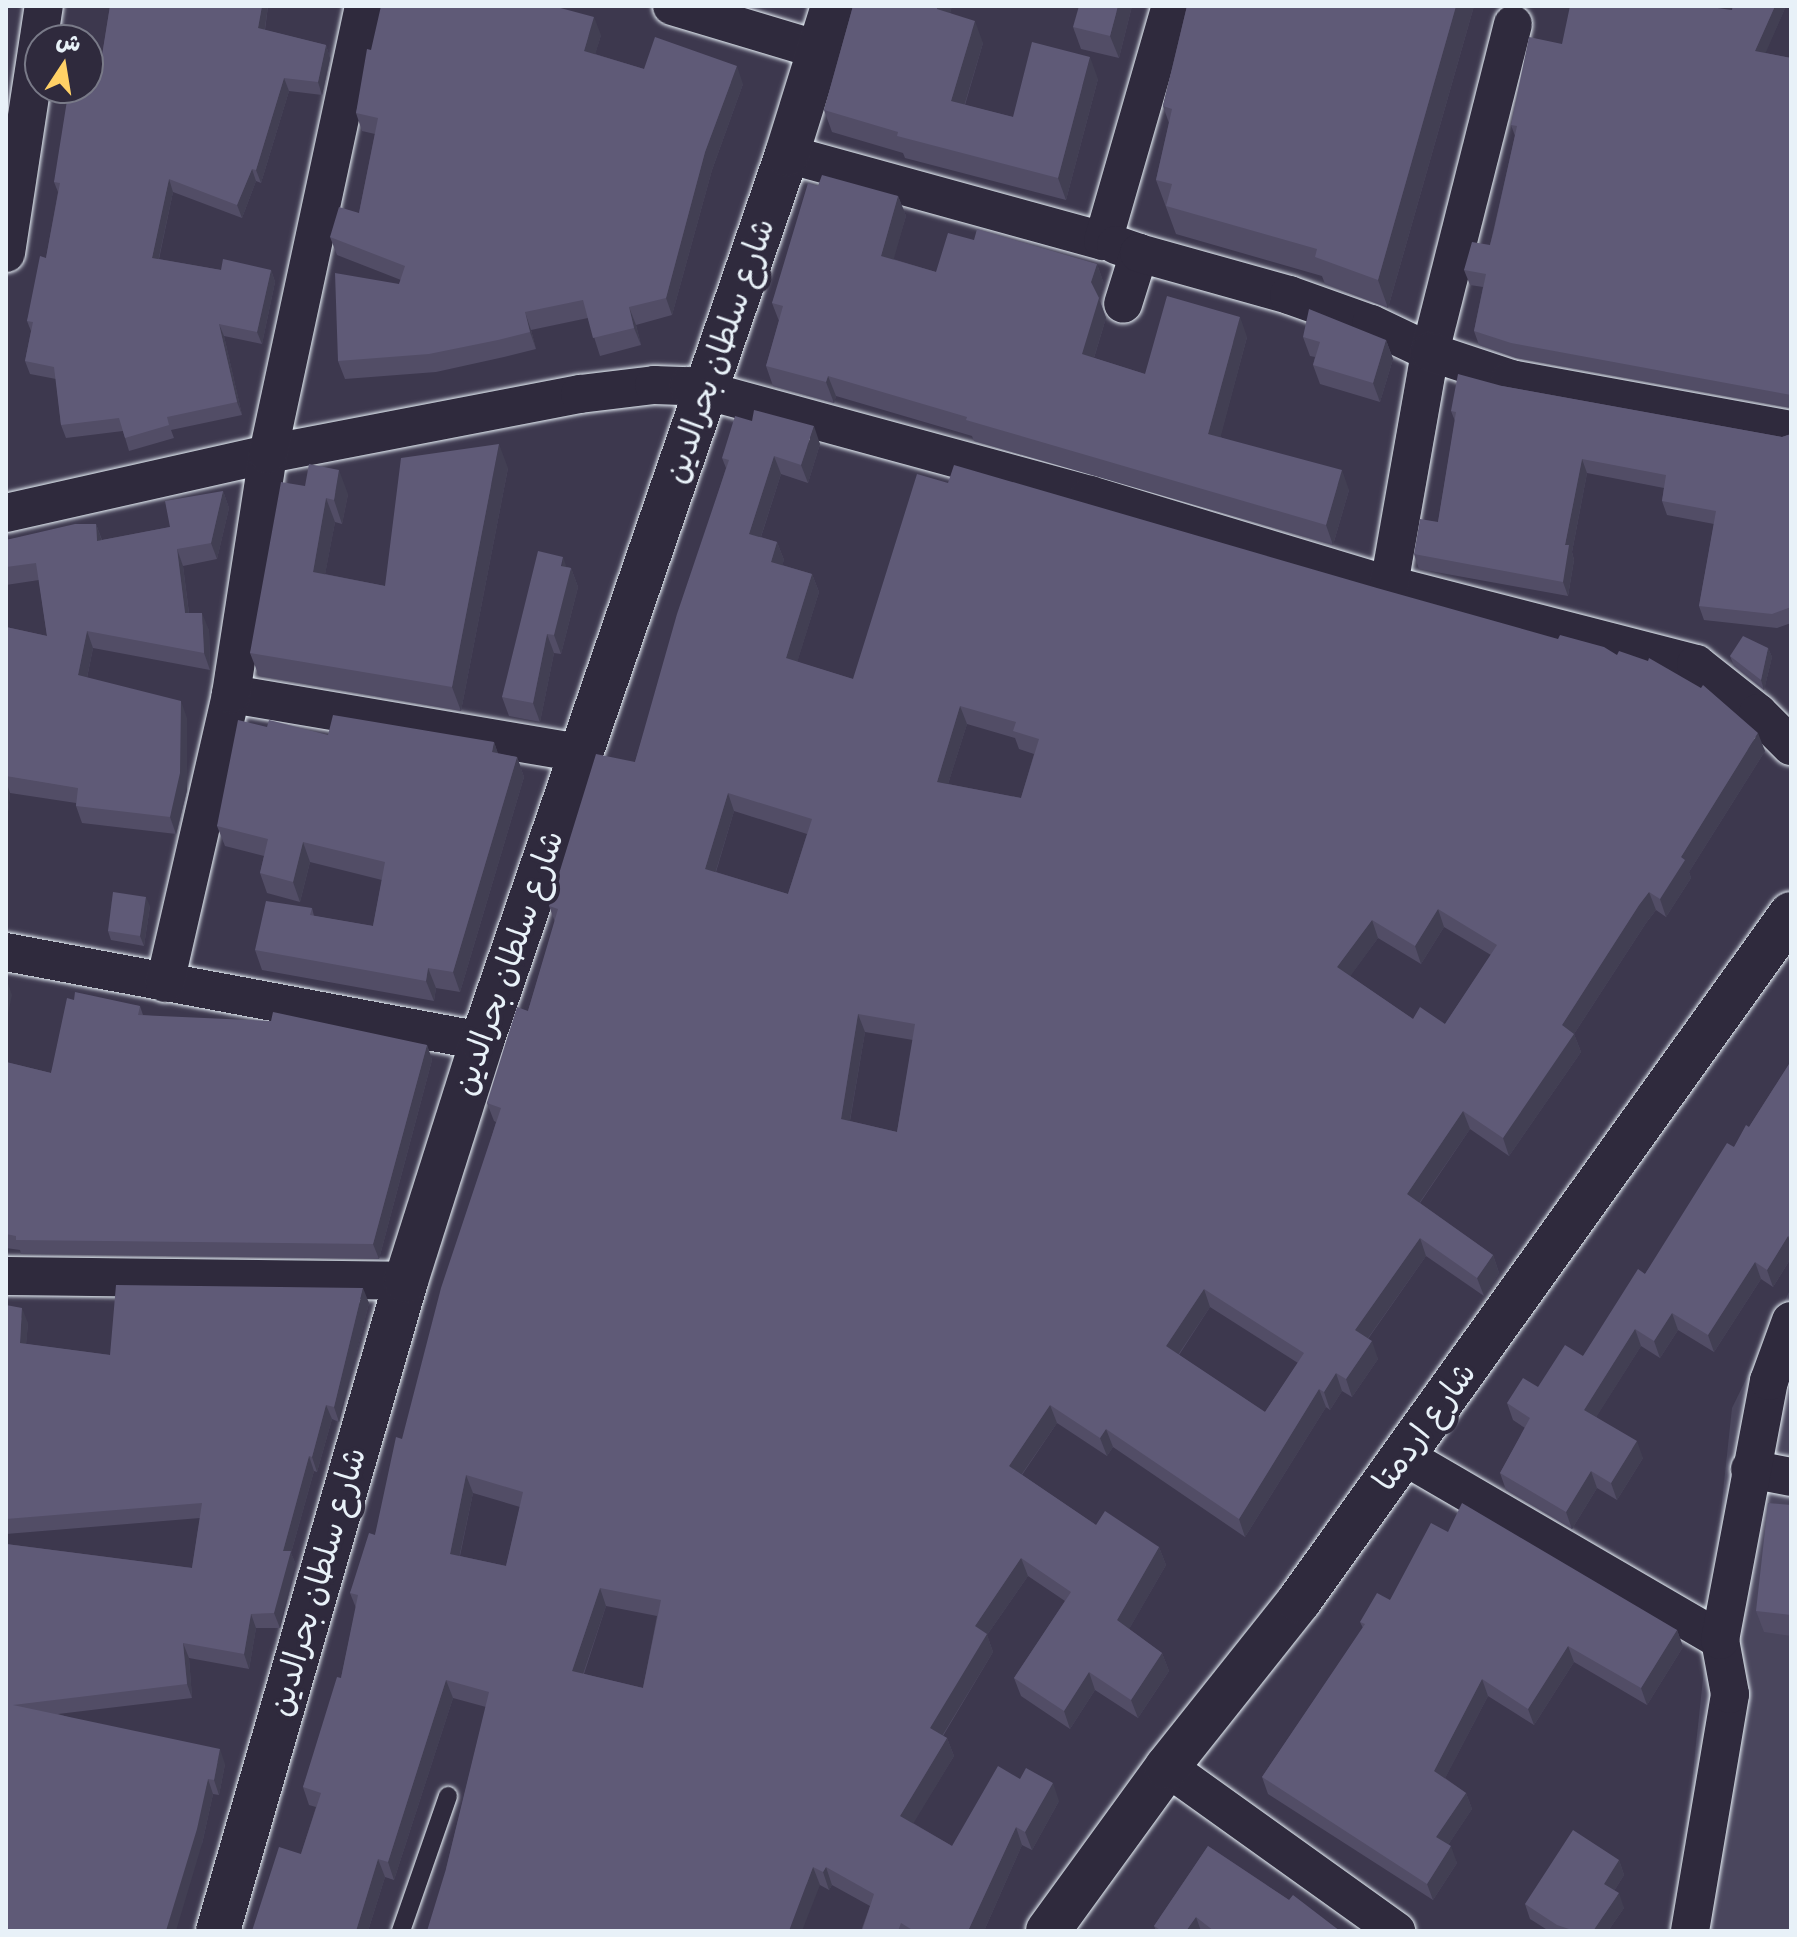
<!DOCTYPE html>
<meta charset="utf-8">
<style>
body{margin:0}
#map{position:relative;width:1797px;height:1937px;overflow:hidden;background:#3d384e;font-family:Caveat,"Playpen Sans Arabic",sans-serif}
div>[style]{position:absolute}
.built>*{inset:0;background:#4a465d}
.roads{filter:drop-shadow(0 0 2px #e8f1f8) drop-shadow(0 0 2px #e8f1f8)}
.lane>*{height:18px;margin:-9px;padding:0 9px;transform-origin:9px;border-radius:9px;background:#2f2a3d}
.street>*{height:38px;margin:-19px;padding:0 19px;transform-origin:19px;border-radius:19px;background:#2f2a3d}
.secondary>*{height:44px;margin:-22px;padding:0 22px;transform-origin:22px;border-radius:22px;background:#2f2a3d}
.wall>*{inset:0;background:#524d66}
.shaded-wall>*{inset:0;background:#423f53}
.building>*{inset:0;background:#5f5a77}
span{translate:-50% -50%;white-space:nowrap;text-align:center;line-height:1.15;-webkit-text-stroke:8px #2f2a3d;paint-order:stroke}
.street-label{font-size:32px;color:#e8f1f8}
.frame{position:absolute;inset:0;border:8px solid #e8f1f8;pointer-events:none}
.north{position:absolute;left:24px;top:24px;width:80px;height:80px;box-sizing:border-box;background:#2f2a3d;border:2px solid #797a88;border-radius:50%;rotate:12deg;font-size:22px;font-weight:700;line-height:32px;text-align:center;color:#e8f1f8}
.north::after{content:'';display:block;margin:auto;width:28px;height:36px;background:#ffd166;clip-path:polygon(50% 0,100% 100%,50% 72%,0 100%)}
</style>
<div id="map">
<div class="built">
<i style="clip-path:polygon(1791px 1288px,1791px 1931px,1676px 1931px,1732px 1408px)"></i>
</div>
<div class="roads">
<div class="lane">
<i style="left:401px;top:1931px;width:143px;rotate:-70.8deg"></i>
</div>
<div class="street">
<i style="left:672px;top:6px;width:153px;rotate:16.7deg"></i>
<i style="left:787px;top:154px;width:328px;rotate:15.4deg"></i>
<i style="left:1103px;top:241px;width:245px;rotate:-73.9deg"></i>
<i style="left:1116px;top:245px;width:24px;rotate:19deg"></i>
<i style="left:1139px;top:253px;width:53px;rotate:107.4deg"></i>
<i style="left:6px;top:253px;width:250px;rotate:-81.3deg"></i>
<i style="left:1139px;top:253px;width:156px;rotate:15.6deg"></i>
<i style="left:1289px;top:295px;width:87px;rotate:19.5deg"></i>
<i style="left:1371px;top:324px;width:65px;rotate:25.4deg"></i>
<i style="left:1430px;top:352px;width:338px;rotate:-75.8deg"></i>
<i style="left:6px;top:513px;width:269px;rotate:-12.7deg"></i>
<i style="left:268px;top:454px;width:318px;rotate:-10.9deg"></i>
<i style="left:580px;top:394px;width:75px;rotate:-6.9deg"></i>
<i style="left:654px;top:385px;width:35px;rotate:2deg"></i>
<i style="left:689px;top:386px;width:416px;rotate:15.2deg"></i>
<i style="left:1090px;top:495px;width:312px;rotate:16.8deg"></i>
<i style="left:1389px;top:585px;width:317px;rotate:14.4deg"></i>
<i style="left:1696px;top:664px;width:79px;rotate:38.3deg"></i>
<i style="left:1758px;top:713px;width:47px;rotate:45deg"></i>
<i style="left:1389px;top:585px;width:237px;rotate:-80deg"></i>
<i style="left:1430px;top:352px;width:85px;rotate:18.4deg"></i>
<i style="left:1511px;top:379px;width:285px;rotate:10.3deg"></i>
<i style="left:231px;top:694px;width:354px;rotate:9.6deg"></i>
<i style="left:6px;top:952px;width:484px;rotate:10.6deg"></i>
<i style="left:165px;top:983px;width:296px;rotate:-77.1deg"></i>
<i style="left:231px;top:694px;width:243px;rotate:-81.2deg"></i>
<i style="left:268px;top:454px;width:458px;rotate:-77.9deg"></i>
<i style="left:6px;top:1276px;width:400px;rotate:0.7deg"></i>
<i style="left:1404px;top:1456px;width:366px;rotate:30.2deg"></i>
<i style="left:1750px;top:1469px;width:42px;rotate:11deg"></i>
<i style="left:1167px;top:1767px;width:282px;rotate:35.6deg"></i>
<i style="left:1690px;top:1931px;width:240px;rotate:-80.4deg"></i>
<i style="left:1730px;top:1694px;width:55px;rotate:-100.5deg"></i>
<i style="left:1720px;top:1640px;width:264px;rotate:-79.3deg"></i>
<i style="left:1769px;top:1381px;width:64px;rotate:-69.9deg"></i>
</div>
<div class="secondary">
<i style="left:218px;top:1931px;width:677px;rotate:-73.87deg"></i>
<i style="left:406px;top:1281px;width:252px;rotate:-72.4deg"></i>
<i style="left:482px;top:1041px;width:938px;rotate:-71.02deg"></i>
<i style="left:787px;top:154px;width:155px;rotate:-72.7deg"></i>
<i style="left:1048px;top:1931px;width:203px;rotate:-54deg"></i>
<i style="left:1167px;top:1767px;width:212px;rotate:-51.5deg"></i>
<i style="left:1299px;top:1601px;width:845px;rotate:-54.39deg"></i>
</div>
</div>
<div class="wall">
<i style="clip-path:polygon(110px 6px,268px 6px,265px 30px,326px 45px,330px 58px,322px 95px,289px 91px,261px 183px,256px 181px,242px 218px,173px 192px,159px 259px,221px 270px,271px 270px,275px 282px,262px 344px,224px 336px,242px 415px,171px 430px,174px 438px,129px 451px,123px 431px,66px 438px,61px 425px,56px 379px,30px 374px,25px 361px,31px 331px,27px 321px,46px 258px,58px 192px,54px 182px,100px 68px)"></i>
<i style="clip-path:polygon(853px 6px,952px 6px,950px 13px,983px 43px,965px 105px,1013px 117px,1098px 79px,1066px 200px,905px 158px,903px 153px,832px 132px,824px 110px)"></i>
<i style="clip-path:polygon(1132px 6px,1119px 58px,1081px 49px,1073px 27px)"></i>
<i style="clip-path:polygon(1187px 6px,1474px 6px,1388px 308px,1325px 284px,1322px 276px,1176px 234px,1156px 180px,1169px 123px,1163px 106px)"></i>
<i style="clip-path:polygon(1733px 6px,1786px 6px,1765px 53px,1791px 58px,1791px 408px,1516px 358px,1479px 345px,1474px 331px,1483px 287px,1470px 285px,1464px 270px,1490px 245px,1515px 136px,1511px 125px,1562px 44px,1732px 10px)"></i>
<i style="clip-path:polygon(601px 35px,595px 54px,644px 69px,743px 84px,712px 170px,672px 315px,636px 325px,641px 345px,600px 356px,588px 318px,531px 330px,536px 349px,504px 357px,436px 372px,345px 379px,338px 361px,399px 284px,401px 280px,337px 255px,330px 237px,359px 213px,375px 134px,362px 131px,356px 113px,371px 50px)"></i>
<i style="clip-path:polygon(818px 186px,898px 196px,906px 216px,893px 259px,936px 272px,974px 240px,1097px 264px,1104px 284px,1099px 299px,1106px 318px,1094px 358px,1145px 374px,1247px 337px,1220px 437px,1349px 490px,1333px 545px,974px 441px,972px 436px,836px 396px,834px 403px,773px 386px,766px 366px,779px 321px,772px 303px)"></i>
<i style="clip-path:polygon(1303px 337px,1386px 340px,1393px 359px,1380px 402px,1320px 384px,1313px 365px,1315px 357px,1310px 356px)"></i>
<i style="clip-path:polygon(1502px 386px,1782px 437px,1791px 434px,1791px 623px,1777px 628px,1704px 620px,1699px 606px,1714px 524px,1667px 515px,1662px 501px,1664px 488px,1587px 473px,1572px 552px,1574px 560px,1568px 596px,1419px 569px,1414px 554px,1438px 522px,1455px 421px,1451px 411px)"></i>
<i style="clip-path:polygon(evenodd,820px 444px,808px 483px,781px 474px,761px 537px,777px 542px,784px 560px,782px 565px,812px 574px,819px 592px,797px 662px,853px 679px,1765px 751px,1689px 872px,1691px 878px,1666px 917px,1656px 910px,1646px 923px,1574px 1034px,1581px 1052px,1509px 1156px,1470px 1129px,1420px 1203px,1493px 1255px,1499px 1273px,1484px 1296px,1426px 1256px,1368px 1339px,1378px 1359px,1352px 1397px,1342px 1391px,1330px 1410px,1326px 1407px,1245px 1537px,1113px 1447px,1107px 1456px,1057px 1423px,1022px 1475px,1096px 1525px,1159px 1547px,1166px 1565px,1129px 1629px,1162px 1653px,1169px 1671px,1138px 1718px,1095px 1690px,1070px 1729px,1021px 1696px,1014px 1678px,1065px 1601px,1028px 1576px,987px 1635px,993px 1652px,943px 1736px,947px 1738px,954px 1756px,913px 1823px,952px 1846px,1059px 1801px,1032px 1850px,1022px 1845px,984px 1931px,861px 1931px,870px 1906px,832px 1885px,829px 1890px,820px 1885px,446px 1869px,486px 1707px,453px 1698px,394px 1880px,385px 1877px,368px 1931px,252px 1931px,301px 1854px,316px 1807px,309px 1805px,303px 1787px,341px 1678px,356px 1608px,350px 1593px,375px 1535px,496px 1122px,494px 1121px,487px 1103px,528px 1011px,555px 922px,549px 906px,635px 762px,726px 468px,722px 458px,820px 444px,967px 724px,1015px 738px,1019px 749px,1034px 754px,1021px 798px,948px 784px,967px 724px,820px 444px,734px 811px,807px 834px,788px 894px,716px 872px,734px 811px,820px 444px,1444px 927px,1491px 955px,1445px 1024px,1413px 1019px,1350px 976px,1378px 938px,1421px 964px,1444px 927px,820px 444px,865px 1032px,913px 1040px,897px 1132px,850px 1121px,865px 1032px,820px 444px,1210px 1307px,1298px 1363px,1265px 1412px,1179px 1355px,1210px 1307px,820px 444px,473px 1493px,520px 1507px,506px 1566px,460px 1556px,473px 1493px,820px 444px,606px 1606px,657px 1616px,643px 1688px,584px 1674px,606px 1606px)"></i>
<i style="clip-path:polygon(508px 468px,461px 711px,259px 676px,250px 653px,305px 486px,348px 494px,342px 524px,335px 522px,325px 574px,385px 586px)"></i>
<i style="clip-path:polygon(223px 491px,229px 508px,217px 559px,183px 566px,189px 613px,209px 630px,210px 670px,93px 648px,87px 678px,187px 718px,187px 790px,176px 834px,82px 823px,76px 806px,76px 803px,10px 793px,8px 812px,6px 812px,6px 627px,47px 636px,39px 580px,6px 585px,6px 540px,96px 524px,102px 540px,170px 527px)"></i>
<i style="clip-path:polygon(566px 567px,571px 568px,578px 587px,561px 654px,554px 653px,540px 722px,509px 716px,502px 697px)"></i>
<i style="clip-path:polygon(1768px 648px,1772px 657px,1764px 690px,1734px 666px,1730px 656px)"></i>
<i style="clip-path:polygon(267px 727px,328px 735px,494px 742px,498px 754px,517px 757px,524px 777px,460px 992px,436px 988px,434px 1001px,262px 970px,255px 950px,312px 908px,314px 916px,373px 926px,382px 880px,310px 862px,300px 902px,267px 893px,260px 873px,264px 856px,225px 846px,217px 826px)"></i>
<i style="clip-path:polygon(150px 906px,144px 946px,111px 940px,108px 931px)"></i>
<i style="clip-path:polygon(74px 1000px,140px 1006px,143px 1015px,427px 1045px,432px 1060px,379px 1259px,21px 1254px,20px 1250px,6px 1248px,6px 1062px,51px 1073px)"></i>
<i style="clip-path:polygon(1791px 1061px,1791px 1258px,1773px 1287px,1761px 1279px,1714px 1352px,1678px 1330px,1660px 1358px,1641px 1346px,1596px 1417px,1643px 1458px,1617px 1500px,1597px 1488px,1572px 1529px,1506px 1490px,1500px 1473px,1525px 1428px,1513px 1420px,1507px 1403px,1538px 1387px,1583px 1356px,1645px 1274px,1734px 1147px,1749px 1127px)"></i>
<i style="clip-path:polygon(369px 1303px,339px 1422px,332px 1419px,317px 1472px,314px 1471px,291px 1553px,296px 1565px,280px 1628px,256px 1628px,249px 1669px,189px 1658px,192px 1698px,58px 1714px,225px 1764px,219px 1795px,213px 1794px,202px 1844px,6px 1931px,6px 1544px,192px 1568px,200px 1518px,6px 1534px,6px 1305px,28px 1323px,26px 1344px,110px 1355px)"></i>
<i style="clip-path:polygon(1791px 1505px,1791px 1636px,1764px 1632px,1756px 1611px)"></i>
<i style="clip-path:polygon(1448px 1532px,1677px 1630px,1683px 1647px,1647px 1705px,1574px 1662px,1534px 1725px,1488px 1696px,1445px 1778px,1466px 1793px,1472px 1809px,1448px 1845px,1457px 1863px,1433px 1900px,1268px 1794px,1262px 1777px,1363px 1628px,1360px 1622px,1390px 1600px)"></i>
<i style="clip-path:polygon(1208px 1846px,1289px 1900px,1340px 1931px,1156px 1931px,1154px 1926px)"></i>
<i style="clip-path:polygon(1619px 1860px,1624px 1875px,1614px 1891px,1624px 1908px,1608px 1931px,1549px 1931px,1530px 1919px,1525px 1904px)"></i>
</div>
<div class="shaded-wall">
<i style="clip-path:polygon(262px 6px,268px 6px,263px 41px,258px 28px)"></i>
<i style="clip-path:polygon(937px 6px,952px 6px,945px 31px,937px 9px)"></i>
<i style="clip-path:polygon(1118px 6px,1132px 6px,1119px 58px,1110px 36px)"></i>
<i style="clip-path:polygon(1456px 6px,1474px 6px,1388px 308px,1378px 280px)"></i>
<i style="clip-path:polygon(1775px 6px,1786px 6px,1760px 66px,1755px 51px)"></i>
<i style="clip-path:polygon(594px 17px,601px 35px,591px 69px,584px 51px)"></i>
<i style="clip-path:polygon(975px 21px,983px 43px,959px 123px,951px 101px)"></i>
<i style="clip-path:polygon(326px 45px,330px 58px,322px 95px,318px 82px)"></i>
<i style="clip-path:polygon(1090px 57px,1098px 79px,1066px 200px,1058px 178px)"></i>
<i style="clip-path:polygon(737px 66px,743px 84px,712px 170px,672px 315px,666px 298px,705px 152px)"></i>
<i style="clip-path:polygon(284px 78px,289px 91px,261px 183px,256px 170px)"></i>
<i style="clip-path:polygon(252px 169px,256px 181px,242px 218px,237px 205px)"></i>
<i style="clip-path:polygon(169px 179px,173px 192px,156px 271px,152px 258px)"></i>
<i style="clip-path:polygon(898px 196px,906px 216px,889px 276px,881px 256px)"></i>
<i style="clip-path:polygon(1097px 264px,1104px 284px,1099px 299px,1106px 318px,1089px 374px,1082px 354px,1091px 282px)"></i>
<i style="clip-path:polygon(271px 270px,275px 282px,262px 344px,257px 332px)"></i>
<i style="clip-path:polygon(629px 307px,636px 325px,641px 345px,634px 328px)"></i>
<i style="clip-path:polygon(525px 312px,531px 330px,536px 349px,530px 332px)"></i>
<i style="clip-path:polygon(1240px 317px,1247px 337px,1216px 454px,1208px 434px)"></i>
<i style="clip-path:polygon(219px 324px,224px 336px,242px 415px,237px 402px)"></i>
<i style="clip-path:polygon(1386px 340px,1393px 359px,1380px 402px,1373px 383px)"></i>
<i style="clip-path:polygon(828px 376px,836px 396px,834px 403px,826px 382px)"></i>
<i style="clip-path:polygon(814px 426px,820px 444px,808px 483px,801px 465px)"></i>
<i style="clip-path:polygon(499px 444px,508px 468px,461px 711px,452px 687px)"></i>
<i style="clip-path:polygon(774px 456px,781px 474px,756px 552px,749px 534px)"></i>
<i style="clip-path:polygon(1582px 459px,1587px 473px,1572px 552px,1574px 560px,1568px 596px,1563px 582px,1565px 545px)"></i>
<i style="clip-path:polygon(339px 470px,348px 494px,342px 524px,334px 500px)"></i>
<i style="clip-path:polygon(1342px 470px,1349px 490px,1333px 545px,1326px 525px)"></i>
<i style="clip-path:polygon(223px 491px,229px 508px,217px 559px,211px 543px)"></i>
<i style="clip-path:polygon(326px 498px,335px 522px,321px 596px,313px 572px)"></i>
<i style="clip-path:polygon(96px 524px,102px 541px,97px 541px)"></i>
<i style="clip-path:polygon(777px 542px,784px 560px,778px 580px,771px 562px)"></i>
<i style="clip-path:polygon(177px 549px,183px 566px,191px 630px,185px 613px)"></i>
<i style="clip-path:polygon(563px 557px,569px 574px,571px 568px,578px 587px,561px 654px,554px 635px)"></i>
<i style="clip-path:polygon(812px 574px,819px 592px,793px 676px,786px 658px)"></i>
<i style="clip-path:polygon(202px 613px,209px 630px,210px 670px,204px 653px)"></i>
<i style="clip-path:polygon(87px 631px,93px 648px,84px 692px,78px 675px)"></i>
<i style="clip-path:polygon(547px 634px,554px 653px,540px 722px,533px 703px)"></i>
<i style="clip-path:polygon(1768px 648px,1772px 657px,1764px 690px,1761px 680px)"></i>
<i style="clip-path:polygon(181px 701px,187px 718px,187px 790px,176px 834px,170px 817px)"></i>
<i style="clip-path:polygon(960px 706px,967px 724px,943px 800px,937px 782px)"></i>
<i style="clip-path:polygon(1758px 733px,1765px 751px,1689px 872px,1691px 878px,1666px 917px,1660px 899px,1681px 857px)"></i>
<i style="clip-path:polygon(494px 742px,501px 762px,492px 752px)"></i>
<i style="clip-path:polygon(517px 757px,524px 777px,460px 992px,453px 972px)"></i>
<i style="clip-path:polygon(6px 781px,10px 793px,8px 812px,6px 806px)"></i>
<i style="clip-path:polygon(728px 793px,734px 811px,711px 887px,705px 869px)"></i>
<i style="clip-path:polygon(303px 842px,310px 862px,300px 902px,293px 882px)"></i>
<i style="clip-path:polygon(1649px 892px,1656px 910px,1646px 923px,1574px 1034px,1581px 1052px,1509px 1156px,1503px 1138px,1562px 1025px,1639px 905px)"></i>
<i style="clip-path:polygon(146px 897px,150px 906px,144px 946px,140px 936px)"></i>
<i style="clip-path:polygon(1438px 909px,1444px 927px,1421px 964px,1415px 946px)"></i>
<i style="clip-path:polygon(1372px 920px,1378px 938px,1344px 985px,1337px 967px)"></i>
<i style="clip-path:polygon(428px 968px,436px 988px,434px 1001px,426px 981px)"></i>
<i style="clip-path:polygon(7px 981px,12px 995px,6px 1023px,6px 986px)"></i>
<i style="clip-path:polygon(858px 1014px,865px 1032px,847px 1137px,841px 1119px)"></i>
<i style="clip-path:polygon(427px 1045px,432px 1060px,379px 1259px,373px 1244px)"></i>
<i style="clip-path:polygon(1463px 1111px,1470px 1129px,1413px 1212px,1407px 1194px)"></i>
<i style="clip-path:polygon(1788px 1236px,1791px 1245px,1791px 1258px,1773px 1287px,1767px 1270px)"></i>
<i style="clip-path:polygon(1420px 1238px,1426px 1256px,1361px 1348px,1355px 1330px)"></i>
<i style="clip-path:polygon(1493px 1255px,1499px 1273px,1484px 1296px,1477px 1278px)"></i>
<i style="clip-path:polygon(1755px 1262px,1761px 1279px,1714px 1352px,1708px 1335px)"></i>
<i style="clip-path:polygon(363px 1288px,369px 1303px,339px 1422px,334px 1407px)"></i>
<i style="clip-path:polygon(1204px 1289px,1210px 1307px,1172px 1364px,1166px 1346px)"></i>
<i style="clip-path:polygon(22px 1308px,28px 1323px,25px 1358px,20px 1343px)"></i>
<i style="clip-path:polygon(1672px 1313px,1678px 1330px,1660px 1358px,1654px 1341px)"></i>
<i style="clip-path:polygon(1635px 1329px,1641px 1346px,1590px 1427px,1584px 1410px)"></i>
<i style="clip-path:polygon(1372px 1341px,1378px 1359px,1352px 1397px,1346px 1379px)"></i>
<i style="clip-path:polygon(1336px 1373px,1342px 1391px,1330px 1410px,1324px 1392px)"></i>
<i style="clip-path:polygon(1319px 1389px,1326px 1407px,1245px 1537px,1239px 1519px)"></i>
<i style="clip-path:polygon(326px 1405px,332px 1419px,317px 1472px,312px 1457px)"></i>
<i style="clip-path:polygon(1050px 1405px,1057px 1423px,1015px 1484px,1009px 1466px)"></i>
<i style="clip-path:polygon(1106px 1429px,1113px 1447px,1107px 1456px,1100px 1438px)"></i>
<i style="clip-path:polygon(1637px 1441px,1643px 1458px,1617px 1500px,1611px 1483px)"></i>
<i style="clip-path:polygon(309px 1456px,314px 1471px,291px 1553px,296px 1565px,280px 1628px,274px 1613px,283px 1551px)"></i>
<i style="clip-path:polygon(1591px 1471px,1597px 1488px,1572px 1529px,1566px 1512px)"></i>
<i style="clip-path:polygon(466px 1475px,473px 1493px,456px 1572px,450px 1554px)"></i>
<i style="clip-path:polygon(1159px 1547px,1166px 1565px,1124px 1638px,1117px 1620px)"></i>
<i style="clip-path:polygon(1021px 1558px,1028px 1576px,987px 1635px,993px 1652px,936px 1746px,930px 1728px,975px 1626px)"></i>
<i style="clip-path:polygon(600px 1588px,606px 1606px,578px 1689px,572px 1671px)"></i>
<i style="clip-path:polygon(251px 1614px,256px 1628px,249px 1669px,244px 1654px)"></i>
<i style="clip-path:polygon(1677px 1630px,1683px 1647px,1647px 1705px,1641px 1688px)"></i>
<i style="clip-path:polygon(183px 1643px,189px 1658px,192px 1698px,187px 1684px)"></i>
<i style="clip-path:polygon(1568px 1646px,1574px 1662px,1534px 1725px,1528px 1709px)"></i>
<i style="clip-path:polygon(1162px 1653px,1169px 1671px,1138px 1718px,1131px 1700px)"></i>
<i style="clip-path:polygon(1089px 1672px,1095px 1690px,1070px 1729px,1064px 1711px)"></i>
<i style="clip-path:polygon(1482px 1679px,1488px 1696px,1440px 1788px,1434px 1771px)"></i>
<i style="clip-path:polygon(446px 1680px,453px 1698px,394px 1880px,388px 1862px)"></i>
<i style="clip-path:polygon(947px 1738px,954px 1756px,907px 1834px,900px 1816px)"></i>
<i style="clip-path:polygon(220px 1749px,225px 1764px,219px 1795px,214px 1780px)"></i>
<i style="clip-path:polygon(208px 1779px,213px 1794px,202px 1844px,176px 1931px,166px 1931px)"></i>
<i style="clip-path:polygon(1053px 1783px,1059px 1801px,1032px 1850px,1025px 1832px)"></i>
<i style="clip-path:polygon(1466px 1793px,1472px 1809px,1442px 1854px,1436px 1837px)"></i>
<i style="clip-path:polygon(1016px 1827px,1022px 1845px,984px 1931px,968px 1931px)"></i>
<i style="clip-path:polygon(1451px 1846px,1457px 1863px,1433px 1900px,1427px 1884px)"></i>
<i style="clip-path:polygon(378px 1859px,385px 1877px,368px 1931px,356px 1931px)"></i>
<i style="clip-path:polygon(1619px 1860px,1624px 1875px,1609px 1899px,1604px 1884px)"></i>
<i style="clip-path:polygon(813px 1867px,820px 1885px,802px 1931px,789px 1931px)"></i>
<i style="clip-path:polygon(826px 1867px,832px 1885px,829px 1890px,823px 1872px)"></i>
<i style="clip-path:polygon(1619px 1893px,1624px 1908px,1608px 1931px,1593px 1931px)"></i>
<i style="clip-path:polygon(1196px 1917px,1201px 1931px,1186px 1931px)"></i>
</div>
<div class="building">
<i style="clip-path:polygon(110px 6px,262px 6px,258px 28px,326px 45px,318px 82px,284px 78px,256px 170px,252px 169px,237px 205px,169px 179px,152px 258px,221px 270px,223px 259px,271px 270px,257px 332px,219px 324px,237px 402px,167px 417px,169px 425px,125px 438px,119px 418px,61px 425px,54px 367px,25px 361px,33px 322px,27px 321px,40px 256px,46px 258px,60px 183px,54px 182px,69px 88px,88px 88px,88px 66px,100px 68px)"></i>
<i style="clip-path:polygon(381px 6px,553px 6px,594px 17px,584px 51px,644px 69px,655px 37px,737px 66px,705px 152px,666px 298px,629px 307px,634px 328px,593px 338px,583px 300px,525px 312px,530px 332px,498px 340px,429px 354px,338px 361px,335px 273px,399px 284px,405px 266px,330px 237px,339px 207px,359px 213px,378px 118px,356px 113px,367px 49px,371px 50px)"></i>
<i style="clip-path:polygon(853px 6px,937px 6px,937px 9px,975px 21px,951px 101px,1013px 117px,1032px 42px,1090px 57px,1058px 178px,897px 136px,898px 132px,824px 110px)"></i>
<i style="clip-path:polygon(1079px 6px,1118px 6px,1110px 36px,1073px 27px)"></i>
<i style="clip-path:polygon(1187px 6px,1456px 6px,1378px 280px,1315px 257px,1317px 249px,1166px 206px,1172px 184px,1156px 180px,1172px 109px,1163px 106px)"></i>
<i style="clip-path:polygon(1570px 6px,1703px 6px,1732px 10px,1733px 6px,1775px 6px,1755px 51px,1791px 58px,1791px 395px,1511px 343px,1474px 331px,1486px 274px,1464px 270px,1472px 242px,1490px 245px,1494px 230px,1517px 126px,1511px 125px,1529px 37px,1562px 44px)"></i>
<i style="clip-path:polygon(822px 175px,898px 196px,881px 256px,936px 272px,948px 233px,974px 240px,977px 229px,1097px 264px,1091px 282px,1099px 298px,1082px 354px,1145px 374px,1167px 296px,1240px 317px,1208px 434px,1342px 470px,1326px 525px,966px 420px,967px 417px,828px 376px,826px 382px,766px 366px,783px 306px,772px 303px,808px 183px,818px 186px)"></i>
<i style="clip-path:polygon(1309px 309px,1386px 340px,1373px 383px,1313px 365px,1320px 342px,1303px 337px)"></i>
<i style="clip-path:polygon(1458px 374px,1502px 386px,1782px 437px,1791px 434px,1791px 607px,1772px 614px,1699px 606px,1716px 511px,1662px 501px,1666px 475px,1582px 459px,1565px 545px,1569px 545px,1563px 582px,1414px 554px,1420px 519px,1438px 522px,1456px 412px,1451px 411px)"></i>
<i style="clip-path:polygon(evenodd,754px 410px,814px 426px,801px 465px,774px 456px,749px 534px,777px 542px,771px 562px,812px 574px,786px 658px,853px 679px,917px 474px,948px 483px,954px 465px,1377px 588px,1558px 639px,1560px 635px,1604px 647px,1617px 655px,1619px 651px,1648px 661px,1649px 658px,1701px 688px,1703px 685px,1758px 733px,1681px 857px,1685px 860px,1660px 899px,1649px 892px,1639px 905px,1562px 1025px,1574px 1034px,1503px 1138px,1463px 1111px,1407px 1194px,1493px 1255px,1477px 1278px,1420px 1238px,1355px 1330px,1372px 1341px,1346px 1379px,1336px 1373px,1324px 1392px,1319px 1389px,1239px 1519px,1106px 1429px,1100px 1438px,1050px 1405px,1009px 1466px,1096px 1525px,1105px 1511px,1159px 1547px,1117px 1620px,1162px 1653px,1131px 1700px,1089px 1672px,1064px 1711px,1014px 1678px,1071px 1592px,1021px 1558px,975px 1626px,987px 1634px,930px 1728px,947px 1738px,900px 1816px,952px 1846px,998px 1766px,1020px 1779px,1026px 1768px,1053px 1783px,1025px 1832px,1016px 1827px,968px 1931px,914px 1931px,901px 1923px,898px 1931px,862px 1931px,874px 1894px,826px 1867px,823px 1872px,813px 1867px,789px 1931px,427px 1931px,446px 1869px,489px 1692px,446px 1680px,388px 1862px,378px 1859px,356px 1931px,252px 1931px,279px 1847px,301px 1854px,321px 1793px,303px 1787px,337px 1677px,341px 1678px,358px 1595px,350px 1593px,369px 1533px,375px 1535px,396px 1437px,402px 1439px,441px 1288px,501px 1108px,487px 1103px,517px 1007px,528px 1011px,558px 909px,549px 906px,596px 754px,635px 762px,677px 614px,729px 460px,722px 458px,735px 416px,752px 421px,754px 410px,960px 706px,1016px 722px,1013px 731px,1039px 739px,1021px 798px,937px 782px,960px 706px,754px 410px,728px 793px,812px 819px,788px 894px,705px 869px,728px 793px,754px 410px,1438px 909px,1497px 945px,1445px 1024px,1420px 1007px,1413px 1019px,1337px 967px,1372px 920px,1415px 946px,1438px 909px,754px 410px,858px 1014px,915px 1024px,897px 1132px,841px 1119px,858px 1014px,754px 410px,1204px 1289px,1304px 1353px,1265px 1412px,1166px 1346px,1204px 1289px,754px 410px,466px 1475px,523px 1492px,506px 1566px,450px 1554px,466px 1475px,754px 410px,600px 1588px,661px 1600px,643px 1688px,572px 1671px,600px 1588px)"></i>
<i style="clip-path:polygon(499px 444px,452px 687px,250px 653px,281px 482px,305px 486px,309px 464px,339px 470px,334px 500px,326px 498px,313px 572px,385px 586px,401px 458px)"></i>
<i style="clip-path:polygon(223px 491px,211px 543px,177px 549px,185px 613px,202px 613px,204px 653px,87px 631px,78px 675px,181px 701px,180px 773px,170px 817px,76px 806px,78px 788px,6px 776px,6px 627px,47px 636px,36px 563px,6px 567px,6px 540px,75px 524px,96px 524px,97px 541px,170px 527px,165px 501px)"></i>
<i style="clip-path:polygon(538px 551px,563px 557px,561px 566px,571px 568px,554px 635px,547px 634px,533px 703px,502px 697px)"></i>
<i style="clip-path:polygon(1743px 636px,1768px 648px,1761px 680px,1730px 656px)"></i>
<i style="clip-path:polygon(333px 715px,494px 742px,492px 752px,517px 757px,453px 972px,428px 968px,426px 981px,255px 950px,266px 901px,312px 908px,310px 915px,373px 926px,385px 862px,303px 842px,293px 882px,260px 873px,268px 839px,217px 826px,238px 720px,267px 727px,269px 720px,328px 735px)"></i>
<i style="clip-path:polygon(113px 892px,146px 897px,140px 936px,108px 931px)"></i>
<i style="clip-path:polygon(75px 992px,140px 1006px,138px 1015px,271px 1021px,273px 1012px,427px 1045px,373px 1244px,16px 1240px,16px 1236px,6px 1234px,6px 1062px,51px 1073px,67px 998px,74px 1000px)"></i>
<i style="clip-path:polygon(1791px 1061px,1791px 1238px,1788px 1236px,1767px 1270px,1755px 1262px,1708px 1335px,1672px 1313px,1654px 1341px,1635px 1329px,1584px 1410px,1637px 1441px,1611px 1483px,1591px 1471px,1566px 1512px,1500px 1473px,1530px 1418px,1507px 1403px,1523px 1378px,1538px 1387px,1565px 1345px,1583px 1356px,1638px 1269px,1645px 1274px,1727px 1143px,1734px 1147px,1746px 1125px,1749px 1127px)"></i>
<i style="clip-path:polygon(116px 1285px,363px 1288px,334px 1407px,326px 1405px,312px 1457px,309px 1456px,283px 1551px,291px 1551px,274px 1613px,251px 1614px,244px 1654px,183px 1643px,187px 1684px,13px 1705px,220px 1749px,214px 1780px,208px 1779px,197px 1829px,166px 1931px,6px 1931px,6px 1544px,192px 1568px,202px 1503px,6px 1519px,6px 1305px,22px 1308px,20px 1343px,110px 1355px)"></i>
<i style="clip-path:polygon(1462px 1503px,1677px 1630px,1641px 1688px,1568px 1646px,1528px 1709px,1482px 1679px,1434px 1771px,1466px 1793px,1436px 1837px,1451px 1846px,1427px 1884px,1262px 1777px,1365px 1624px,1360px 1622px,1377px 1593px,1390px 1600px,1431px 1523px,1448px 1532px)"></i>
<i style="clip-path:polygon(1768px 1503px,1791px 1505px,1791px 1615px,1756px 1611px)"></i>
<i style="clip-path:polygon(1573px 1830px,1619px 1860px,1604px 1884px,1619px 1893px,1593px 1931px,1575px 1931px,1557px 1925px,1525px 1904px)"></i>
<i style="clip-path:polygon(1208px 1846px,1289px 1900px,1293px 1895px,1340px 1931px,1214px 1931px,1196px 1917px,1186px 1931px,1162px 1931px,1154px 1926px)"></i>
</div>
<div class="street-label">
<span style="left:720px;top:351px;rotate:-71deg">شارع سلطان بحرالدين</span>
<span style="left:509px;top:963px;rotate:-71deg">شارع سلطان بحرالدين</span>
<span style="left:1425px;top:1427px;rotate:-54deg">شارع اردمتا</span>
<span style="left:318px;top:1582px;rotate:-74deg">شارع سلطان بحرالدين</span>
</div>
<div class="frame"></div>
<div class="north">ش</div>
</div>
